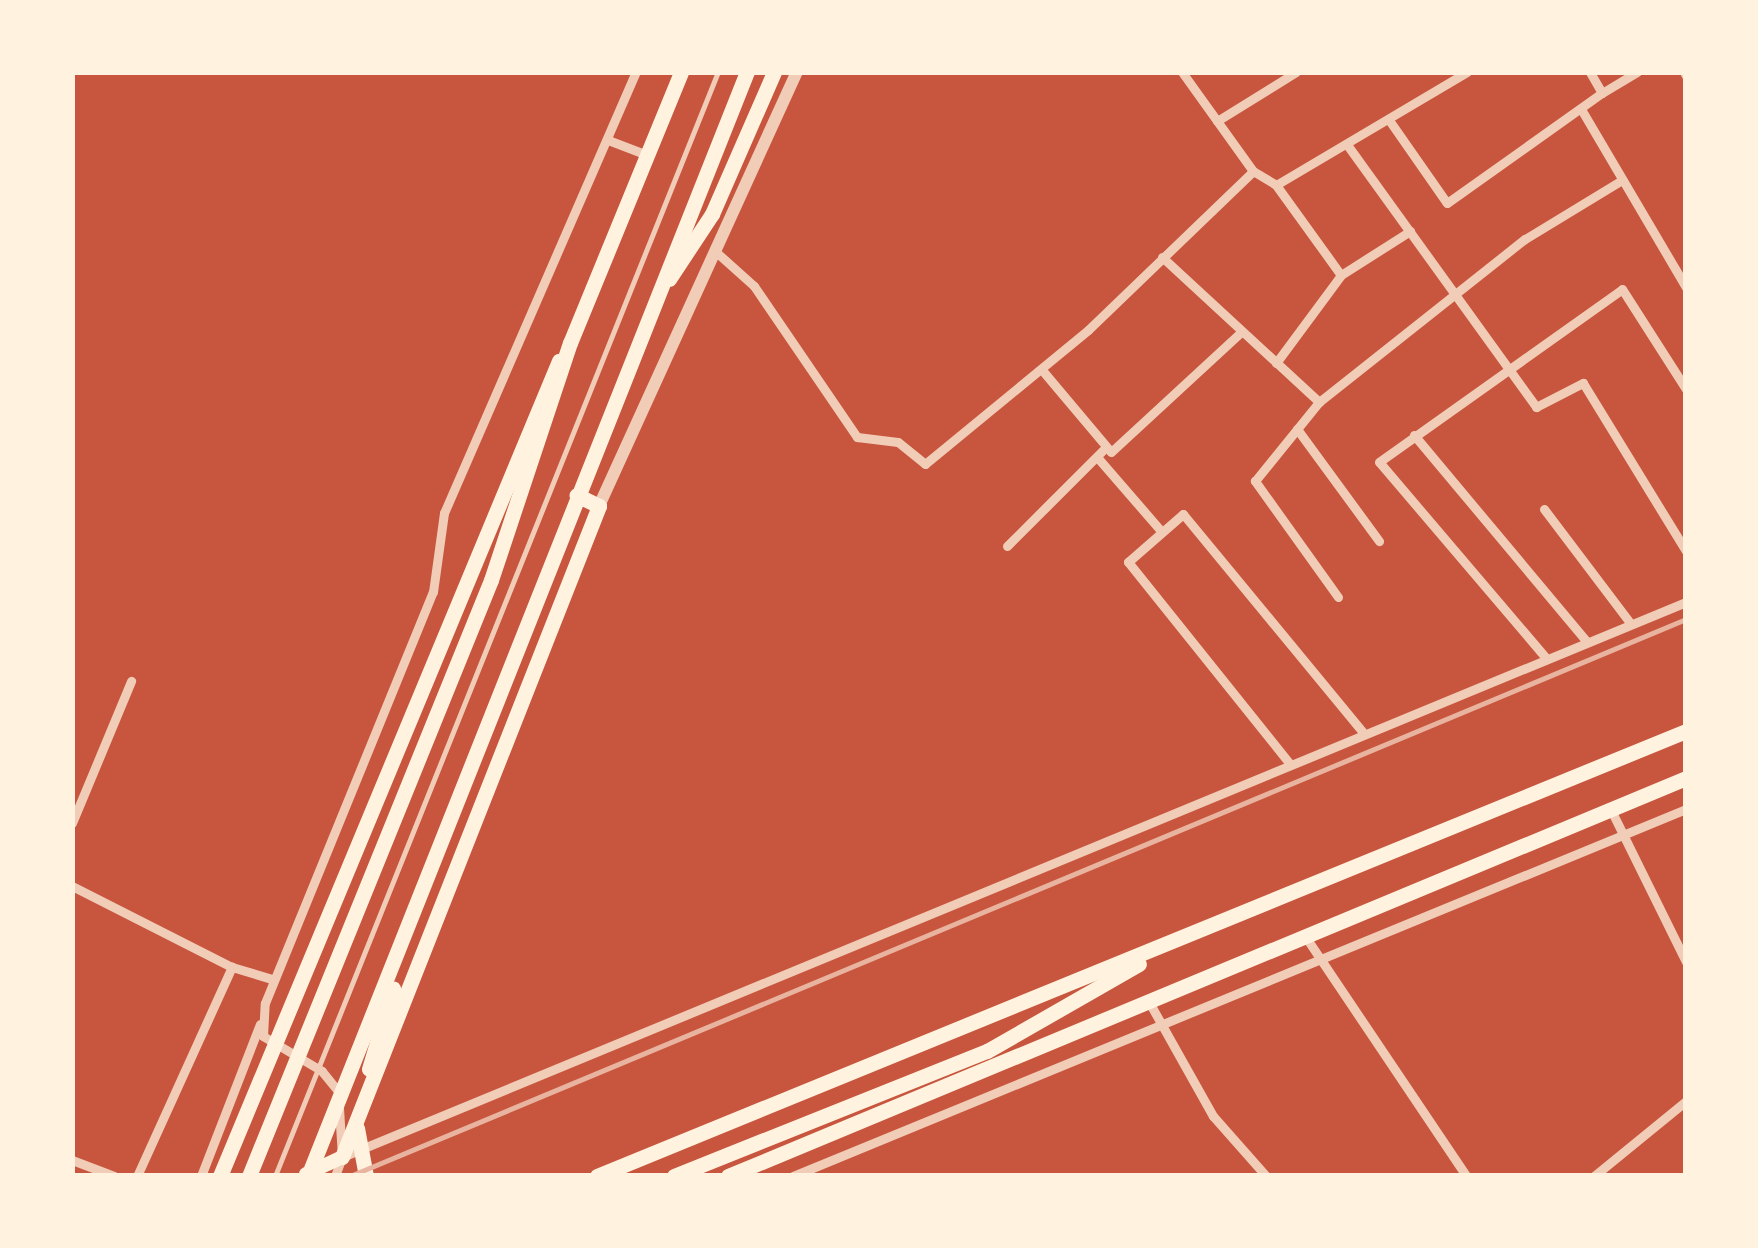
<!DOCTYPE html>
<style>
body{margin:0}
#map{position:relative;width:1758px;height:1248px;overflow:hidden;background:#c8553d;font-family:"Asap Condensed",sans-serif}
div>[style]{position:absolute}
.service>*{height:4.5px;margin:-2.25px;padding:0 2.25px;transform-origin:2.25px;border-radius:2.25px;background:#f1ccb7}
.minor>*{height:9px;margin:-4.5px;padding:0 4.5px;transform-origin:4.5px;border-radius:4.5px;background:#f1ccb7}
.tertiary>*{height:12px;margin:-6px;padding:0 6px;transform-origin:6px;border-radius:6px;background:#f1ccb7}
.secondary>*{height:14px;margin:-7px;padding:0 7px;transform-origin:7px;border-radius:7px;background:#fff3e0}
.primary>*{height:15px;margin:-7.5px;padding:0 7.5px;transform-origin:7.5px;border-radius:7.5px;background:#fff3e0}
.rail>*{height:4.5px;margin:-2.25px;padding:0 2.25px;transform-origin:2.25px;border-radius:2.25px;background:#e9b49f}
span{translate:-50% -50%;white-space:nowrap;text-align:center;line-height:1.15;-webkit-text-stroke:9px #fff3e0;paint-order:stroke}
.frame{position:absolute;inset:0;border:75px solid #fff3e0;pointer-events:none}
</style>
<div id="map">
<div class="service">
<i style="left:275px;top:1176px;width:1190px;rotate:-68.14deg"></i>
</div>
<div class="minor">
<i style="left:1182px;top:72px;width:122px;rotate:54.4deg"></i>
<i style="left:1253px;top:171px;width:27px;rotate:31deg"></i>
<i style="left:1276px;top:185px;width:222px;rotate:-30.6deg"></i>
<i style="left:1684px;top:72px;width:4px;rotate:63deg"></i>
<i style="left:1602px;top:93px;width:41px;rotate:-31deg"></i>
<i style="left:1581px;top:109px;width:207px;rotate:59.5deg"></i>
<i style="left:1389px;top:120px;width:101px;rotate:55.1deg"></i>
<i style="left:1447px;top:203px;width:190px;rotate:-35.4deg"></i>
<i style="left:1602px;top:93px;width:24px;rotate:-120deg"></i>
<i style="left:1217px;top:121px;width:93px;rotate:-31.8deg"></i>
<i style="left:608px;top:140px;width:42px;rotate:21deg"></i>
<i style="left:1348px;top:146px;width:322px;rotate:54.2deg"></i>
<i style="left:1536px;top:407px;width:53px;rotate:-27.1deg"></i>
<i style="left:1583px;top:383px;width:197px;rotate:58.5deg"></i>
<i style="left:1276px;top:185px;width:111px;rotate:54.2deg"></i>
<i style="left:716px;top:252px;width:51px;rotate:41.8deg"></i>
<i style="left:754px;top:286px;width:183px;rotate:55.7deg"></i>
<i style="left:857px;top:437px;width:41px;rotate:7deg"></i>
<i style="left:898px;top:442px;width:35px;rotate:39deg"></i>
<i style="left:925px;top:464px;width:211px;rotate:-39.4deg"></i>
<i style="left:1088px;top:330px;width:229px;rotate:-43.9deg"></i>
<i style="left:1162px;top:257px;width:214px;rotate:42.7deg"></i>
<i style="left:1276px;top:363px;width:109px;rotate:-53.5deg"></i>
<i style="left:1341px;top:275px;width:82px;rotate:-32.5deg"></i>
<i style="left:1042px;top:370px;width:107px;rotate:49.9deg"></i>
<i style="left:1111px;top:452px;width:177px;rotate:-42.7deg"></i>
<i style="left:1297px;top:429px;width:139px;rotate:53.8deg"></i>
<i style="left:1414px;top:435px;width:270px;rotate:50.1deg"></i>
<i style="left:1097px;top:457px;width:99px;rotate:49.1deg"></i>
<i style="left:1544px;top:509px;width:144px;rotate:52.9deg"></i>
<i style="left:1007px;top:546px;width:136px;rotate:-45deg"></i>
<i style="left:1338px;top:597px;width:143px;rotate:-125.6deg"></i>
<i style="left:1255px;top:481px;width:102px;rotate:-51deg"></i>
<i style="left:1319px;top:402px;width:263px;rotate:-38.4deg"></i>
<i style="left:1525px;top:239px;width:114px;rotate:-31.3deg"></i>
<i style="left:1546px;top:658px;width:257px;rotate:-130.4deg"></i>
<i style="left:1379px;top:462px;width:298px;rotate:-35.4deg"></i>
<i style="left:1622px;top:289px;width:119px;rotate:57.4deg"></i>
<i style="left:1290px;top:764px;width:259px;rotate:-128.7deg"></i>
<i style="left:1128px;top:562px;width:73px;rotate:-41.1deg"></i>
<i style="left:1183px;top:514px;width:283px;rotate:50.5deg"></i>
<i style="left:1610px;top:808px;width:172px;rotate:63.7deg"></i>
<i style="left:72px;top:823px;width:154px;rotate:-67.4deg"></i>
<i style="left:72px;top:886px;width:179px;rotate:26.9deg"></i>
<i style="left:1305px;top:936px;width:289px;rotate:56.1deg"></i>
<i style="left:1149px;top:1002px;width:131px;rotate:60.7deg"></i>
<i style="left:1213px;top:1116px;width:80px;rotate:48.5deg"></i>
<i style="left:342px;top:1157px;width:1454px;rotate:-22.44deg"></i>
<i style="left:72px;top:1160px;width:45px;rotate:20.9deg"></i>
<i style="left:137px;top:1176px;width:230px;rotate:-65.6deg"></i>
<i style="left:232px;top:967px;width:42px;rotate:16.7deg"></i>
<i style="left:201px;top:1176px;width:163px;rotate:-68.8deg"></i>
<i style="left:335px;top:1176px;width:20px;rotate:-70deg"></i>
<i style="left:342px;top:1157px;width:66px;rotate:-93.5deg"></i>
<i style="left:338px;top:1091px;width:26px;rotate:-129deg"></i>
<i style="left:322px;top:1071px;width:69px;rotate:-149.3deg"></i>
<i style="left:263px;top:1036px;width:33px;rotate:-87deg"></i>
<i style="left:265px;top:1003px;width:444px;rotate:-67.8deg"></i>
<i style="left:433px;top:592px;width:80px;rotate:-82.1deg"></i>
<i style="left:444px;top:513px;width:481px;rotate:-66.5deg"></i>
<i style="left:793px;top:1176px;width:965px;rotate:-22.34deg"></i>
<i style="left:1594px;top:1176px;width:119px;rotate:-39.2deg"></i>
</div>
<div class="tertiary">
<i style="left:599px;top:506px;width:477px;rotate:-65.5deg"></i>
</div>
<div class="secondary">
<i style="left:306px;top:1174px;width:40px;rotate:-25deg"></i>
</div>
<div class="primary">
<i style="left:669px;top:279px;width:78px;rotate:-56.5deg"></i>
<i style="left:712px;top:214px;width:155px;rotate:-66.4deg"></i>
<i style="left:369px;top:1069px;width:84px;rotate:-73.3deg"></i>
<i style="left:357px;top:1128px;width:49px;rotate:79.4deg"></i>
<i style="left:342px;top:1157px;width:700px;rotate:-68.46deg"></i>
<i style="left:599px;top:506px;width:25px;rotate:-154deg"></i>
<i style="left:220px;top:1176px;width:883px;rotate:-67.42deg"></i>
<i style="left:249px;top:1176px;width:643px;rotate:-67.9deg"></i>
<i style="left:491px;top:580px;width:250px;rotate:-71.6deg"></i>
<i style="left:570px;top:343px;width:293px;rotate:-67.7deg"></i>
<i style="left:308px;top:1176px;width:1188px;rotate:-68.32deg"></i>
<i style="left:597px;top:1176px;width:1176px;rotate:-22.23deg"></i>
<i style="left:674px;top:1176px;width:337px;rotate:-21.8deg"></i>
<i style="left:987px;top:1051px;width:175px;rotate:-29.8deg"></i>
<i style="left:728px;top:1176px;width:1037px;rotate:-22.56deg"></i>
</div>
<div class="rail">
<i style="left:350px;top:1176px;width:1447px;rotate:-22.63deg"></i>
</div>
<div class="frame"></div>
</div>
